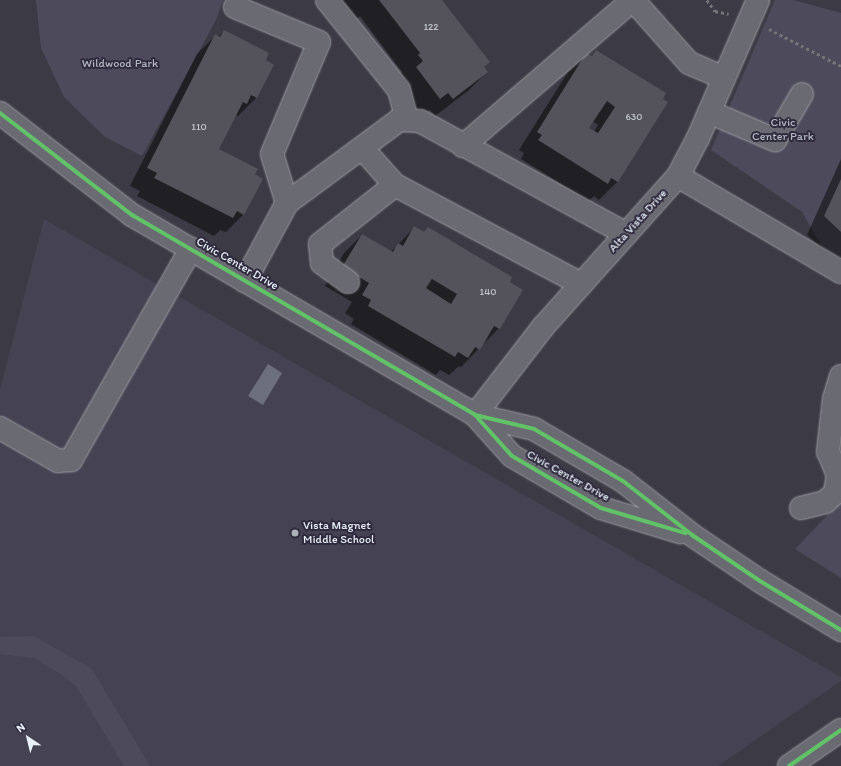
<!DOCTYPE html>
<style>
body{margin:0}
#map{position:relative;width:841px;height:766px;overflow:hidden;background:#3c3a44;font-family:Itim,sans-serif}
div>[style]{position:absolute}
.built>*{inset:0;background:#454252}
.green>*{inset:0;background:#4d4b5b}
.water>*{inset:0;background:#6e6f7c}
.shadow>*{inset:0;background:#0007}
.building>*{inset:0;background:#54525a}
.path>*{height:2.5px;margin-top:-1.25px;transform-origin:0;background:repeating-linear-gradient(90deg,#74747a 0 3px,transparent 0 6px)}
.roads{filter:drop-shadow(0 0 1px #9d9ea4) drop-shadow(0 0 1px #9d9ea4)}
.minor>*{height:22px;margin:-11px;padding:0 11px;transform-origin:11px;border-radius:11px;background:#6a6b72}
.major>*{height:22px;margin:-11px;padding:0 11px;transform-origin:11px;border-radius:11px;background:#6a6b72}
.cycleway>*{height:4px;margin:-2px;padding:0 2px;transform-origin:2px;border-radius:2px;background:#61c268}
.dots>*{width:11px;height:11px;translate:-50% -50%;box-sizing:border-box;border:2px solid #2f2a3d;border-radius:50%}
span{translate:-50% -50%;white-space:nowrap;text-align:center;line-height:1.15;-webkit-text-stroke:4px #2f2a3d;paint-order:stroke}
.number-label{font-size:10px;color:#c3c9d0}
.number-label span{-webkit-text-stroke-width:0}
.park-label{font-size:12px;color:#b3b8c2}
.street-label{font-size:12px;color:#e8f1f8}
.poi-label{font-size:12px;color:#e8f1f8}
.left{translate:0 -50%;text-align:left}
.north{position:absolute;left:8px;top:718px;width:40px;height:40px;-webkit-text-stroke:3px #2f2a3d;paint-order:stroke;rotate:325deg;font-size:11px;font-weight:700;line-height:16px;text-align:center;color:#e8f1f8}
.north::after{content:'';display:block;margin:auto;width:14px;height:18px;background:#e8f1f8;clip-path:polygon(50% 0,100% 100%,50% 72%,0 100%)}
</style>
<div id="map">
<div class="built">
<i style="clip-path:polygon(44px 219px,841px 677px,841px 681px,718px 766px,0 766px,0 389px)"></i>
</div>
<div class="green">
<i style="clip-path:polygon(36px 0,223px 0,216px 20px,142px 156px,105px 137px,64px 97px,41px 48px)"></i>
<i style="clip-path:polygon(775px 0,793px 0,841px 13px,841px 280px,802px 212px,711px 150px)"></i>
<i style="clip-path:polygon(841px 501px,841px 578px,795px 549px)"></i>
<i style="clip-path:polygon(34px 636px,92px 669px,150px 766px,124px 766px,76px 686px,59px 673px,34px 658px,0 654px,0 637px)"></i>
</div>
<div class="water">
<i style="clip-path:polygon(268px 364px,282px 373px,263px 405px,248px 396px)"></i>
</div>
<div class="shadow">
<i style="clip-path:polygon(333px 0,440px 0,487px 72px,469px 90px,435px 116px,430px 110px,422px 116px,398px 86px,405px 79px,400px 73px,402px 72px,360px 16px,356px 19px,352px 13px,347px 17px)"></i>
<i style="clip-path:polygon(224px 31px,264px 61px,256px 98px,238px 116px,235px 114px,217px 150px,244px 214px,226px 232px,220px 230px,214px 236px,137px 196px,140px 191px,130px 186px,197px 54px,215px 36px,218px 37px)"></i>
<i style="clip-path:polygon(evenodd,596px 51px,667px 102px,617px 182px,599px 200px,594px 196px,589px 201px,521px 159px,524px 153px,519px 150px,568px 72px,586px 54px,591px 57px,596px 51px,592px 121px,598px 125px,594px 132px,587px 128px,592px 121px)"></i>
<i style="clip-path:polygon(841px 159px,841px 266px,807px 235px)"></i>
<i style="clip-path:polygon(414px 228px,508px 282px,499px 328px,461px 367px,459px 366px,449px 375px,440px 370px,436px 375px,351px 324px,354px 319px,345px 313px,352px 302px,325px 286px,344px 253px,362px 235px,391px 252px)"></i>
</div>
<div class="building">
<i style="clip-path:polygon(379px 0,442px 0,490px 62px,484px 67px,488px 72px,453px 99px,448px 93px,440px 99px,416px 67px,423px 61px,418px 55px,420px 53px)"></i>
<i style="clip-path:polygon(224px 30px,269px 53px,266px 60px,274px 65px,257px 98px,251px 95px,247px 104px,243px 102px,219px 149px,258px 169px,255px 174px,263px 179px,244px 215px,237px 211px,233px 218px,154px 178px,157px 173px,147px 168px,215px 34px,220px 37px)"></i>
<i style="clip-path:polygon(evenodd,596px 50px,666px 93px,663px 99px,668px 102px,618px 182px,611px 178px,608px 184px,538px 140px,542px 135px,537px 132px,586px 53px,592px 56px,596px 50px,607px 101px,615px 107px,598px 133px,589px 128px,607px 101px)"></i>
<i style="clip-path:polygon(841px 179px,841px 232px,824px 216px)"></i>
<i style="clip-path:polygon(evenodd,414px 226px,424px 232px,428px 227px,512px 277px,510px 282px,523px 290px,500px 329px,494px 326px,480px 350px,475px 347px,468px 358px,458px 352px,455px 357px,368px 306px,371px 300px,362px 295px,369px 283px,342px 267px,362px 234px,393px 252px,398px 243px,403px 246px,414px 226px,432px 279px,457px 294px,451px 304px,426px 288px,432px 279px)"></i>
</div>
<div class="path">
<i style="left:707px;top:0;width:14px;rotate:54deg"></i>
<i style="left:715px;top:11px;width:14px;rotate:12deg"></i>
<i style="left:769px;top:29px;width:81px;rotate:27.2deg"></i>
</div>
<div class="roads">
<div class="minor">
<i style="left:327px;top:0;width:115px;rotate:51.3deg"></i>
<i style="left:399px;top:90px;width:31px;rotate:75deg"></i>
<i style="left:633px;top:0;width:84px;rotate:48.4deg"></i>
<i style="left:689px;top:63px;width:38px;rotate:23deg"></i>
<i style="left:235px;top:7px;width:91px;rotate:22.6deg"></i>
<i style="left:319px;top:42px;width:121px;rotate:112.8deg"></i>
<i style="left:272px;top:154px;width:51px;rotate:73deg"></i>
<i style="left:287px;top:203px;width:89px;rotate:118.3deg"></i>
<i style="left:709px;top:112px;width:72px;rotate:23deg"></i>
<i style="left:775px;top:140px;width:53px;rotate:-59.6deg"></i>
<i style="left:463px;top:146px;width:224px;rotate:-40.7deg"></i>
<i style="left:362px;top:148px;width:50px;rotate:48.3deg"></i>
<i style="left:395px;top:185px;width:211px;rotate:28deg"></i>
<i style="left:678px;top:176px;width:189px;rotate:30.5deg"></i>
<i style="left:287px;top:203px;width:139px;rotate:-36.5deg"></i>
<i style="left:399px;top:120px;width:21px;rotate:3deg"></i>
<i style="left:420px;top:121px;width:235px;rotate:28.7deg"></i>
<i style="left:348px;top:282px;width:32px;rotate:-144deg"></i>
<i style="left:322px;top:263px;width:19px;rotate:-96deg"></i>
<i style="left:320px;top:244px;width:95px;rotate:-38.2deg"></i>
<i style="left:475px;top:415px;width:111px;rotate:-52.3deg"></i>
<i style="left:543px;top:327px;width:203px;rotate:-48.2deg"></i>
<i style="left:678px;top:176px;width:43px;rotate:-62.2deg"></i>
<i style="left:698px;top:138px;width:150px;rotate:-66.5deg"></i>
<i style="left:0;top:428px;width:67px;rotate:29.6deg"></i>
<i style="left:58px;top:461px;width:13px;rotate:-4deg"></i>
<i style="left:71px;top:460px;width:243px;rotate:-60.4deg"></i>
<i style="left:801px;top:508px;width:25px;rotate:-14deg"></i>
<i style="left:825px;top:502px;width:13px;rotate:-42deg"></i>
<i style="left:835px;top:493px;width:18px;rotate:-81deg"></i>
<i style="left:838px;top:475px;width:25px;rotate:-113deg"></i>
<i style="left:828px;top:452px;width:53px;rotate:-83.5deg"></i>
<i style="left:834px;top:399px;width:24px;rotate:-73deg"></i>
</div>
<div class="major">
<i style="left:0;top:113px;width:167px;rotate:37.7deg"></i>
<i style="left:132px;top:215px;width:397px;rotate:30.2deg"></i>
<i style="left:475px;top:415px;width:61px;rotate:13.3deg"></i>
<i style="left:534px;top:429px;width:103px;rotate:30.3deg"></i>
<i style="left:623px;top:481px;width:88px;rotate:38deg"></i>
<i style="left:692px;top:535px;width:82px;rotate:34.1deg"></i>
<i style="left:760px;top:581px;width:95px;rotate:31.2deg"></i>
<i style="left:475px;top:415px;width:55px;rotate:47.9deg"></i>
<i style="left:512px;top:456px;width:103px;rotate:30.3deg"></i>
<i style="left:601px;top:508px;width:83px;rotate:16.9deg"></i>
<i style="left:789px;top:766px;width:63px;rotate:-34.7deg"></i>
</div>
</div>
<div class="cycleway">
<i style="left:0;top:113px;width:167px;rotate:37.7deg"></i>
<i style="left:132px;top:215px;width:397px;rotate:30.2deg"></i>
<i style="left:475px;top:415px;width:61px;rotate:13.3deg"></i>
<i style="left:534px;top:429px;width:103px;rotate:30.3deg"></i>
<i style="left:623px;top:481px;width:88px;rotate:38deg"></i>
<i style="left:692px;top:535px;width:82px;rotate:34.1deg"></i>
<i style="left:760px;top:581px;width:95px;rotate:31.2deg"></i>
<i style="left:475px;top:415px;width:55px;rotate:47.9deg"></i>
<i style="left:512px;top:456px;width:103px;rotate:30.3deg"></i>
<i style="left:601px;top:508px;width:88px;rotate:16.6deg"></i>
<i style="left:789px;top:766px;width:63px;rotate:-34.7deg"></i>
</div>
<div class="dots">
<i style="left:295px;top:533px;background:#acb1b9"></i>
</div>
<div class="number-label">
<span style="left:431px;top:27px">122</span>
<span style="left:634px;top:117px">630</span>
<span style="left:199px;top:127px">110</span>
<span style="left:488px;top:292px">140</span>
</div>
<div class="park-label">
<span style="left:120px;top:64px">Wildwood Park</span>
<span style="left:783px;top:130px">Civic<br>Center Park</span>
</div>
<div class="street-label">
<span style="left:638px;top:221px;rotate:-48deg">Alta Vista Drive</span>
<span style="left:237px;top:264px;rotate:30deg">Civic Center Drive</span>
<span style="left:568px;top:476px;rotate:29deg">Civic Center Drive</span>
</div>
<div class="poi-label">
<span class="left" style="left:303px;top:533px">Vista Magnet<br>Middle School</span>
</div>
<div class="north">N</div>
</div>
